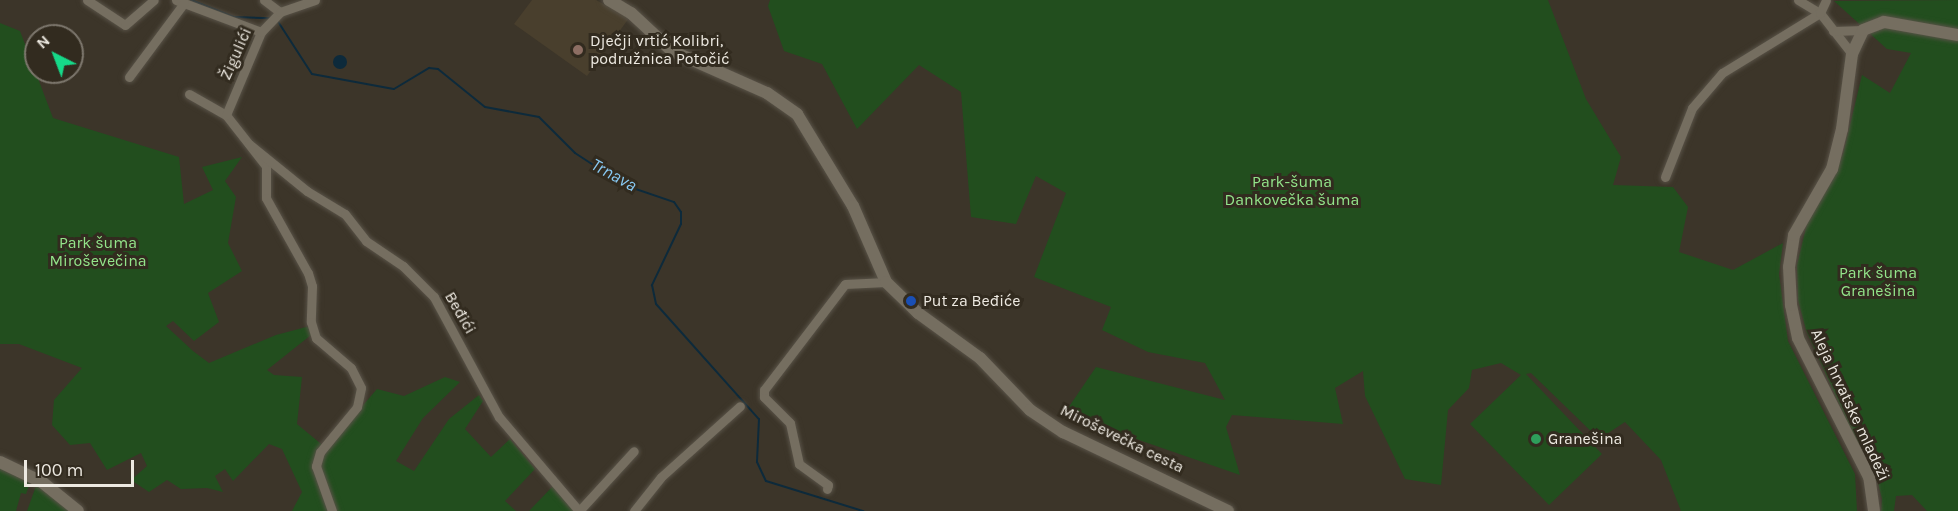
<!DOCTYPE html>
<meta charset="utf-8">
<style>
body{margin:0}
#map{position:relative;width:1958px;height:511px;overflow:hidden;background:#3c3529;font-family:Karla,sans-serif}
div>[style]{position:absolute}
.built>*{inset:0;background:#493f2d}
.green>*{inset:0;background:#224e1e}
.water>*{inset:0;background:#0d2a3b}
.round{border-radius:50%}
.stream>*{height:2px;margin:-1px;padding:0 1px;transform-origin:1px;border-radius:1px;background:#0d2a3b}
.roads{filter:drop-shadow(0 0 2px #585247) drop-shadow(0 0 2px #585247)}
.street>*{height:9px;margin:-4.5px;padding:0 4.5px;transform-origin:4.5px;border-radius:4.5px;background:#756e60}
.secondary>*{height:12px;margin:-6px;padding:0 6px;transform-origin:6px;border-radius:6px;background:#756e60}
.dots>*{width:16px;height:16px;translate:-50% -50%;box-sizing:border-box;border:3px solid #322b1f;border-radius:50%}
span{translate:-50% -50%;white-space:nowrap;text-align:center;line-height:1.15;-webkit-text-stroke:6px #322b1f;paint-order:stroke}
.poi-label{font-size:16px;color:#ede9e1}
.left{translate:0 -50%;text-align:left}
.street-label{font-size:16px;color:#ede9e1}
.park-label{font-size:16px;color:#93e58a}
.water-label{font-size:18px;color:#88c9f3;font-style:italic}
.north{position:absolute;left:24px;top:24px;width:60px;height:60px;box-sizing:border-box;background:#322b1f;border:2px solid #7d776d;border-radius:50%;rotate:318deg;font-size:16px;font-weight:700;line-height:24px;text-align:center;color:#ede9e1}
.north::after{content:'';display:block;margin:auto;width:21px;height:27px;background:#16d989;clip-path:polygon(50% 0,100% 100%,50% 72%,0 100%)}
.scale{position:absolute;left:24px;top:460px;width:110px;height:27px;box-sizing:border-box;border:3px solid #ede9e1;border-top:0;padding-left:8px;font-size:18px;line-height:21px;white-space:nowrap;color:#ede9e1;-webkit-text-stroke:4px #322b1f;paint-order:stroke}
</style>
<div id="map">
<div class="built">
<i style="clip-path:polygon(532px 0,596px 0,629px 18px,587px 76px,514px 24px)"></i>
</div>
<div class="green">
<i style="clip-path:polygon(770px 0,1548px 0,1586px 99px,1621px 157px,1613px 185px,1673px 187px,1688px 207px,1679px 252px,1733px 270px,1783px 243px,1779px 274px,1788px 341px,1855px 474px,1857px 511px,1681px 511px,1661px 460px,1625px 422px,1599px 439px,1531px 373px,1526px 374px,1602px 454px,1549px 505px,1470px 424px,1521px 375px,1501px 363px,1472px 370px,1469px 388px,1448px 410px,1441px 485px,1405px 479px,1365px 396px,1363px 371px,1335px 388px,1343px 424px,1232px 415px,1226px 427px,1240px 475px,1064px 414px,1096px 367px,1225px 400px,1205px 363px,1148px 352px,1102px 330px,1111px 307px,1034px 277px,1066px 193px,1036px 176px,1016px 224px,971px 217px,961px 92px,919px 65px,857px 129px,822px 64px,784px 51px,768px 6px)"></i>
<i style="clip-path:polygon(1958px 0,1958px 511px,1927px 511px,1912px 495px,1896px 496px,1894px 511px,1881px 511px,1882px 499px,1875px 471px,1850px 428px,1806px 330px,1798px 300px,1797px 265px,1808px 219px,1843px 154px,1862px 75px,1890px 93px,1911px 53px,1887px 49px,1834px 1px)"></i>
<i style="clip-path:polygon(0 23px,20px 31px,53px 118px,179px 157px,184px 204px,213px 190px,202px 167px,242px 157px,225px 181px,236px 197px,228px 243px,242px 271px,208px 293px,219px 322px,194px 341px,173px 321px,166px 326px,193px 351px,209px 363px,276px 335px,310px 326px,311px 335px,267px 370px,274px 375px,302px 377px,297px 424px,326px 448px,377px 389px,404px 396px,445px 377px,460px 382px,423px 418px,396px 461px,414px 471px,449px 419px,479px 395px,483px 401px,465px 429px,491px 457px,510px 439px,535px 469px,505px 501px,516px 511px,292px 511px,302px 492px,282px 449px,269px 444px,233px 481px,225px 469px,215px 476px,223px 492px,207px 488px,181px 489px,167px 480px,149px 492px,131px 480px,147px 466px,141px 453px,107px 470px,90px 443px,70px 445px,52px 425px,54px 400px,82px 368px,19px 344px,0 344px)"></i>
<i style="clip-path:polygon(0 468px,30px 483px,26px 494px,21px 493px,16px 511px,0 511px)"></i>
<i style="clip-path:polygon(36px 486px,39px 487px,73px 511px,27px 511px)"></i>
<i style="clip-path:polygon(553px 486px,574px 511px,529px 511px)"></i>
</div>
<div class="water">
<i class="round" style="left:333px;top:55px;width:14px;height:14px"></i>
</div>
<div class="stream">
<i style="left:191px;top:0;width:46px;rotate:21.6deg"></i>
<i style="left:234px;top:17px;width:37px;rotate:2deg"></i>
<i style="left:277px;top:20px;width:64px;rotate:57.1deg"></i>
<i style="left:312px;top:74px;width:83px;rotate:10.4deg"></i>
<i style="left:394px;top:89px;width:41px;rotate:-31deg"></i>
<i style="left:429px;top:68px;width:9px;rotate:6deg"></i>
<i style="left:438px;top:69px;width:60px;rotate:39deg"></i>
<i style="left:485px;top:107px;width:55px;rotate:10.5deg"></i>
<i style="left:539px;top:117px;width:51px;rotate:45deg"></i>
<i style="left:575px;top:153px;width:59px;rotate:33.1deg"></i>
<i style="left:624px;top:185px;width:53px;rotate:18.8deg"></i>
<i style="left:674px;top:202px;width:12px;rotate:55deg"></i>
<i style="left:681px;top:212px;width:12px;rotate:90deg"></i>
<i style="left:681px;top:224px;width:68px;rotate:115.4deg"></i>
<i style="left:652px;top:285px;width:19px;rotate:78deg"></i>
<i style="left:656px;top:304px;width:154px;rotate:48.2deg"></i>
<i style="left:759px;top:419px;width:43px;rotate:92.7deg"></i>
<i style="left:757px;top:462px;width:21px;rotate:65deg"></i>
<i style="left:766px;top:481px;width:102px;rotate:17.2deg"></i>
</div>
<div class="roads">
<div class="street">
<i style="left:87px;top:0;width:45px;rotate:33.3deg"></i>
<i style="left:125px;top:25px;width:38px;rotate:-41deg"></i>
<i style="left:176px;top:0;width:91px;rotate:20.6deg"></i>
<i style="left:264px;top:0;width:20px;rotate:37deg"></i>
<i style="left:1798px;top:0;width:26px;rotate:31deg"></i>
<i style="left:1820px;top:13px;width:52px;rotate:52deg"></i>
<i style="left:1833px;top:31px;width:30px;rotate:-2deg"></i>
<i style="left:129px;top:77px;width:92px;rotate:-53.4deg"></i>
<i style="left:189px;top:94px;width:43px;rotate:29.6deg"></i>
<i style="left:226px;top:115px;width:65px;rotate:51.9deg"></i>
<i style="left:266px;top:166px;width:32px;rotate:90deg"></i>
<i style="left:266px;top:198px;width:86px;rotate:60.8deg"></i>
<i style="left:308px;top:273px;width:14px;rotate:73deg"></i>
<i style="left:312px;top:286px;width:36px;rotate:92deg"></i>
<i style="left:311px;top:322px;width:17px;rotate:73deg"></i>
<i style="left:316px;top:338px;width:46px;rotate:40.6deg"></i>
<i style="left:351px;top:368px;width:22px;rotate:63deg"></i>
<i style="left:361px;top:388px;width:19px;rotate:102deg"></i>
<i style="left:357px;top:407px;width:58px;rotate:129.4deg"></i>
<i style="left:320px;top:452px;width:15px;rotate:106deg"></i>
<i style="left:316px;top:466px;width:48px;rotate:70.4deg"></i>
<i style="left:226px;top:115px;width:90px;rotate:-67.1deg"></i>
<i style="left:261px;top:32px;width:28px;rotate:-46deg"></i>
<i style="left:280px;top:12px;width:37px;rotate:-19deg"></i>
<i style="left:249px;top:144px;width:75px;rotate:39deg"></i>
<i style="left:307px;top:191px;width:44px;rotate:31.2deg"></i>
<i style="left:345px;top:214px;width:34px;rotate:52deg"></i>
<i style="left:366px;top:241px;width:45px;rotate:34deg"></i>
<i style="left:403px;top:266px;width:44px;rotate:45deg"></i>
<i style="left:434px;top:297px;width:136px;rotate:61.6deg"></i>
<i style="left:499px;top:417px;width:123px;rotate:49.6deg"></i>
<i style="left:1665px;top:177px;width:74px;rotate:-68.6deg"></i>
<i style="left:1692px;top:108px;width:46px;rotate:-49.4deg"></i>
<i style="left:1722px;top:73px;width:115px;rotate:-31.5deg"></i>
<i style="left:1820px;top:13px;width:14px;rotate:-65deg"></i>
<i style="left:827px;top:489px;width:4px;rotate:-76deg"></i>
<i style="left:828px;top:485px;width:36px;rotate:-144deg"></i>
<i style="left:799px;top:464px;width:42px;rotate:-102.4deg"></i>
<i style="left:790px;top:423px;width:37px;rotate:-135deg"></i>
<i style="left:764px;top:397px;width:7px;rotate:-90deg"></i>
<i style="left:764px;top:390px;width:133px;rotate:-52.6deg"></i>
<i style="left:845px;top:284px;width:41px;rotate:-2.8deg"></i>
<i style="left:579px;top:511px;width:81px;rotate:-47.5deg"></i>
<i style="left:634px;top:511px;width:43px;rotate:-51.5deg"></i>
<i style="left:661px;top:477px;width:106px;rotate:-41.9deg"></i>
</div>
<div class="secondary">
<i style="left:609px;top:0;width:26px;rotate:31deg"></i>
<i style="left:631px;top:13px;width:56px;rotate:42.8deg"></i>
<i style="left:672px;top:51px;width:104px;rotate:23.9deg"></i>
<i style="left:767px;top:93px;width:37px;rotate:35deg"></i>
<i style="left:797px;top:114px;width:108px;rotate:58.7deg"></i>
<i style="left:853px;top:206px;width:83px;rotate:66.5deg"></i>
<i style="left:886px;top:282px;width:45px;rotate:44.1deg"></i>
<i style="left:918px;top:313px;width:77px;rotate:36deg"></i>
<i style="left:980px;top:358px;width:72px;rotate:46.1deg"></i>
<i style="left:1030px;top:410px;width:40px;rotate:34deg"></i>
<i style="left:1063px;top:432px;width:183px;rotate:25.6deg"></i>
<i style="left:0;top:462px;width:47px;rotate:25.5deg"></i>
<i style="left:42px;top:482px;width:46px;rotate:38.9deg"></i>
<i style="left:1874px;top:511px;width:34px;rotate:-98deg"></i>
<i style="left:1869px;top:477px;width:156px;rotate:-117.1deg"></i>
<i style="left:1798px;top:338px;width:34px;rotate:-102deg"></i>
<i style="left:1791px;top:305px;width:38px;rotate:-93deg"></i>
<i style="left:1789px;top:267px;width:32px;rotate:-81deg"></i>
<i style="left:1794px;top:235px;width:76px;rotate:-60.1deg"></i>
<i style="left:1832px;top:169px;width:41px;rotate:-76deg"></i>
<i style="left:1842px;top:129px;width:76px;rotate:-82.4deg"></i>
<i style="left:1852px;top:54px;width:26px;rotate:-65deg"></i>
<i style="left:1863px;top:30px;width:22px;rotate:-21deg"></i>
<i style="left:1884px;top:22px;width:75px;rotate:10deg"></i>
</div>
</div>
<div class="dots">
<i style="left:578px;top:50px;background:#8d6e63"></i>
<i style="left:911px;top:301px;background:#1a4fb4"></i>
<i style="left:1536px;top:439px;background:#2e9e5b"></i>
</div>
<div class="poi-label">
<span class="left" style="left:590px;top:50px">Dječji vrtić Kolibri,<br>podružnica Potočić</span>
<span class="left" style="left:923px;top:301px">Put za Beđiće</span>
<span class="left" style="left:1548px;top:439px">Granešina</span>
</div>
<div class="street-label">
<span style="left:236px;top:54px;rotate:-66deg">Žigulići</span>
<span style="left:460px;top:313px;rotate:60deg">Beđići</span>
<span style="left:1850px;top:405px;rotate:65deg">Aleja hrvatske mladeži</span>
<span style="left:1122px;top:439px;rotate:26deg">Miroševečka cesta</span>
</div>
<div class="park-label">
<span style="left:1292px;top:191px">Park-šuma<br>Dankovečka šuma</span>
<span style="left:98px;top:252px">Park šuma<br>Miroševečina</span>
<span style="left:1878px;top:282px">Park šuma<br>Granešina</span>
</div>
<div class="water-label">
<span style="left:614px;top:175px;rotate:29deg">Trnava</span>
</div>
<div class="north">N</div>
<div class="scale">100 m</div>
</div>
